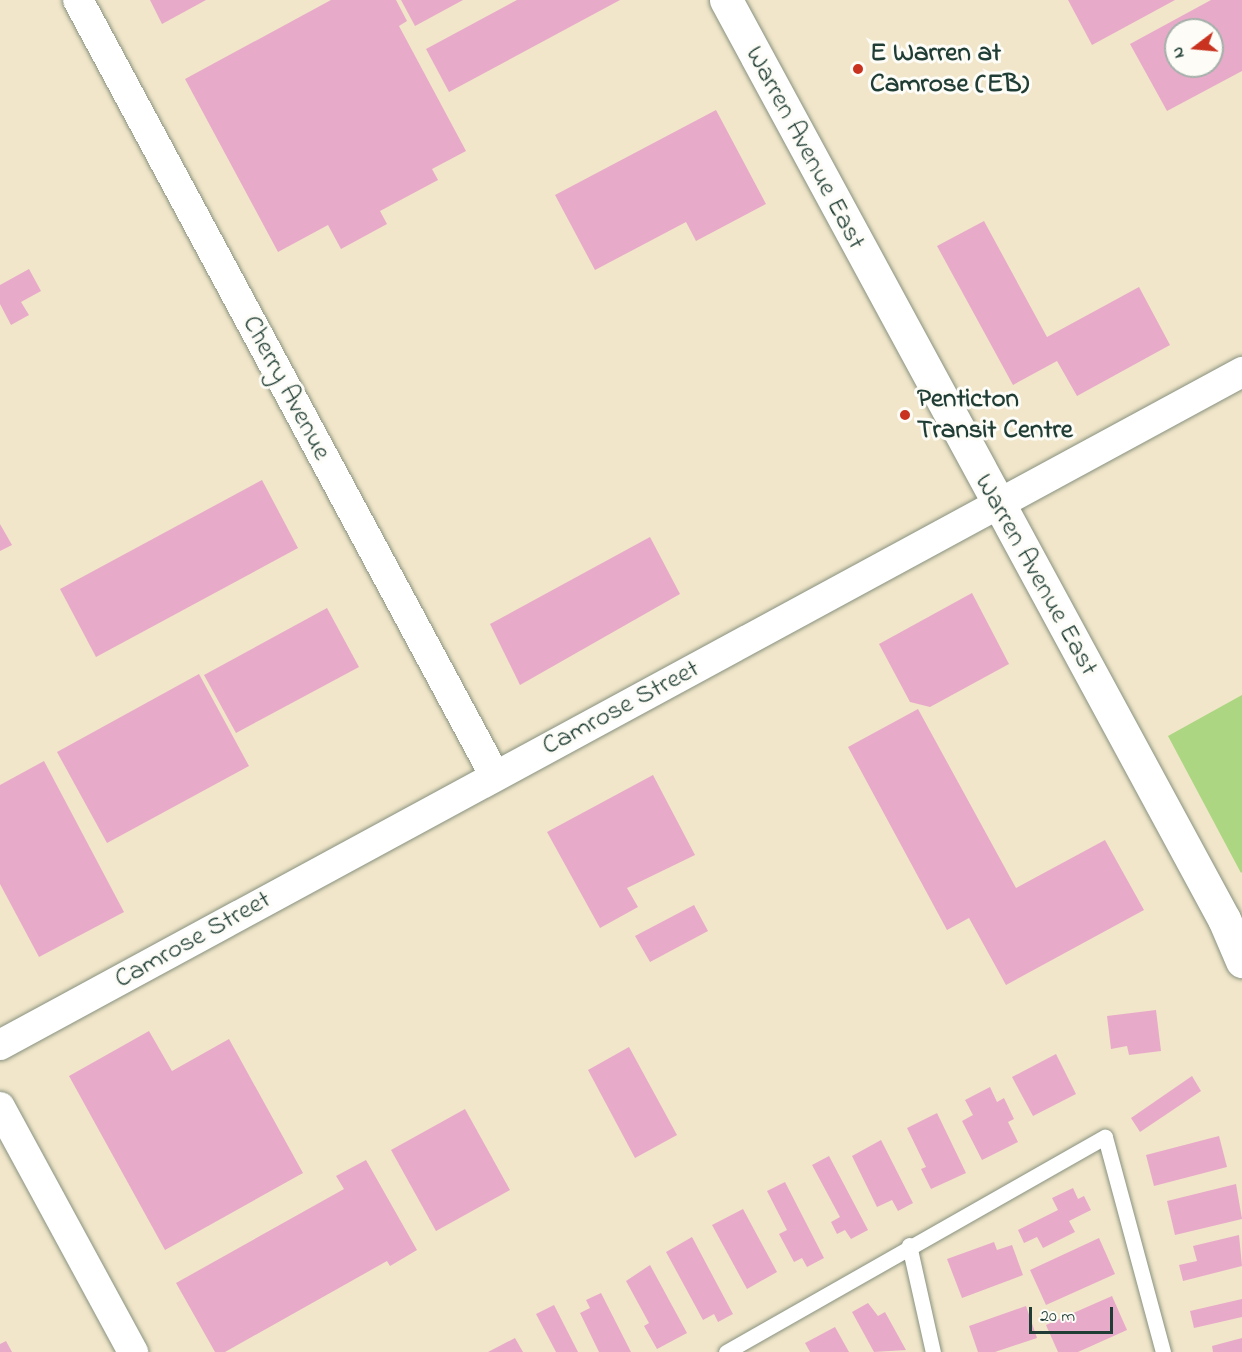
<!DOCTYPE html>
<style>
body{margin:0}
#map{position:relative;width:1242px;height:1352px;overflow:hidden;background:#f1e6ca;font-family:"Indie Flower",sans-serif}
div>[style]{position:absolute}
.green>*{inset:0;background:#acd682}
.building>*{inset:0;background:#e8aac9}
.roads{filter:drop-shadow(0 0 2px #88927f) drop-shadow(0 0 2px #88927f)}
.service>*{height:15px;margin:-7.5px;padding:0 7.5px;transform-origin:7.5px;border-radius:7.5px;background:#fff}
.minor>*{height:30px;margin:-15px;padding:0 15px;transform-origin:15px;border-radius:15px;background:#fff}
.tertiary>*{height:33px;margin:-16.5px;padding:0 16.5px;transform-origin:16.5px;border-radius:16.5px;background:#fff}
.dots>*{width:16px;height:16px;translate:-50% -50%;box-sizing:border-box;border:3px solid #fdfcf7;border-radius:50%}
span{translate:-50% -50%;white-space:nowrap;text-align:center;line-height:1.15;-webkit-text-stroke:6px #fdfcf7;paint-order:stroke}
.poi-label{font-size:27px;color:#1f3d34;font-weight:700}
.left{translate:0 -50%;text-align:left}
.street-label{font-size:27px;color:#1f3d34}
.north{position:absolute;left:1164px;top:18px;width:60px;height:60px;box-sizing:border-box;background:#fdfcf7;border:2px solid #a4b0a9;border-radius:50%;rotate:254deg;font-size:16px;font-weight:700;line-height:24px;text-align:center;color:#1f3d34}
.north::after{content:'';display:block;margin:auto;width:21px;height:27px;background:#c8321e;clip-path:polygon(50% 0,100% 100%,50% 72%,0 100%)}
.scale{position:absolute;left:1029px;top:1307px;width:84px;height:27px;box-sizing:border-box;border:3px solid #1f3d34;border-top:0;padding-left:8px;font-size:18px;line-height:21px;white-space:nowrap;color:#1f3d34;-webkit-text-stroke:4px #fdfcf7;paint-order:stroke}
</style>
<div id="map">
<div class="green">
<i style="clip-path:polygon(1242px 695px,1242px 872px,1241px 873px,1168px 736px)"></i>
</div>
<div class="building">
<i style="clip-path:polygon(150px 0,206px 0,162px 24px)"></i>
<i style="clip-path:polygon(331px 0,396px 0,407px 21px,399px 26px,466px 151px,432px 169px,438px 180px,380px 211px,387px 224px,341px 249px,328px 225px,278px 252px,185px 79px)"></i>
<i style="clip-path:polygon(401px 0,463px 0,415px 26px)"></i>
<i style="clip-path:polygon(517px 0,620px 0,449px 92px,426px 49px)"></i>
<i style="clip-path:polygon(1068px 0,1175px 0,1092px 45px)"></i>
<i style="clip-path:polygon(evenodd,1211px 0,1242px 0,1242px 71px,1167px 111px,1130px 44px,1211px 0,1176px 30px,1212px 30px,1212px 66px,1176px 66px,1176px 30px)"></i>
<i style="clip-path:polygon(716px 110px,766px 204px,696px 241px,686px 222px,595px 270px,555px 195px)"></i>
<i style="clip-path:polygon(984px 221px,1047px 337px,1139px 287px,1170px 345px,1077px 396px,1057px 361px,1013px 385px,937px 246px)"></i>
<i style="clip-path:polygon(29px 269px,41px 291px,21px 302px,29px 315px,11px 325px,0 304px,0 285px)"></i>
<i style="clip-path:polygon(262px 480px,298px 548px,96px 657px,60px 589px)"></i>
<i style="clip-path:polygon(0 524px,12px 545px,0 551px)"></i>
<i style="clip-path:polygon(650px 537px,680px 594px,520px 685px,490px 624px)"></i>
<i style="clip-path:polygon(972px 593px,1009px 664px,930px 707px,910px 702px,879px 644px)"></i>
<i style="clip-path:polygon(327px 608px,359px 667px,236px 733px,204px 675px)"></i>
<i style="clip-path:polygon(199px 674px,249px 766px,107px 843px,57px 752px)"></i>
<i style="clip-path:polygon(918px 709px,1016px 888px,1105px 840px,1144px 910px,1006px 985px,969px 918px,947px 930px,848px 747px)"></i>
<i style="clip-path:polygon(44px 761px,124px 912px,39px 957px,0 884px,0 785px)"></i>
<i style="clip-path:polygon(653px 775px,695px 855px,627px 888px,638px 907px,600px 928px,547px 832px)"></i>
<i style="clip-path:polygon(694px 905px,708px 931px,650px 962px,635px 936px)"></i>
<i style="clip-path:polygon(1156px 1010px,1161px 1051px,1129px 1055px,1127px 1046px,1111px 1049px,1107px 1016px)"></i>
<i style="clip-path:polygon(149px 1031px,172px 1071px,229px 1039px,303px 1173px,165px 1250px,69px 1076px)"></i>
<i style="clip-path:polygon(629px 1047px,677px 1135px,635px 1158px,588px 1070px)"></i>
<i style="clip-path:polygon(1056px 1054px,1076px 1094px,1033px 1116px,1012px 1077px)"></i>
<i style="clip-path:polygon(1192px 1076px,1201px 1091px,1140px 1132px,1131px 1118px)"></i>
<i style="clip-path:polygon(990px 1087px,997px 1102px,1004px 1098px,1014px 1119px,1008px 1122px,1018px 1142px,982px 1160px,962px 1121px,973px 1115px,965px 1100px)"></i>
<i style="clip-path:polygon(465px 1109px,510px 1190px,436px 1231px,391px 1150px)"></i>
<i style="clip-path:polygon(937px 1113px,966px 1173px,931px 1189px,921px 1169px,926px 1167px,907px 1128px)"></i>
<i style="clip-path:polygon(1219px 1136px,1227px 1167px,1154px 1186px,1146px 1155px)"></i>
<i style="clip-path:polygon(881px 1140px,913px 1203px,898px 1211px,892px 1200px,877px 1207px,852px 1156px)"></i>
<i style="clip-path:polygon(829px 1156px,868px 1230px,851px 1239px,845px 1230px,837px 1234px,831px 1222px,840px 1217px,812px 1165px)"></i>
<i style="clip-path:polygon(366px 1160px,417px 1250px,390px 1266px,387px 1261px,225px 1352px,215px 1352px,176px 1283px,344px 1189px,336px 1176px)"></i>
<i style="clip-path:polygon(785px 1182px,824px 1258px,807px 1267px,802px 1258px,794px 1262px,779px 1234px,787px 1230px,767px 1191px)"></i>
<i style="clip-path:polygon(1236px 1184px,1242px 1219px,1175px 1235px,1167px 1201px)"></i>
<i style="clip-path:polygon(1073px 1188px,1078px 1199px,1084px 1196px,1091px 1210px,1069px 1221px,1075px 1232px,1043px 1248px,1037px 1237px,1024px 1243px,1018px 1230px,1058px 1210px,1052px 1198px)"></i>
<i style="clip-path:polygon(743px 1209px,777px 1272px,747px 1289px,712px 1225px)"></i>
<i style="clip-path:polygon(1239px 1235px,1242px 1266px,1183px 1281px,1179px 1265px,1197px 1261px,1193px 1246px)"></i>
<i style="clip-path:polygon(692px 1237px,733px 1314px,718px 1322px,714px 1314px,703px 1320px,666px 1252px)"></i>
<i style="clip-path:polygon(1099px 1238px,1115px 1274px,1046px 1305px,1030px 1270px)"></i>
<i style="clip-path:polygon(994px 1242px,997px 1250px,1012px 1245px,1023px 1275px,962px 1298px,947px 1259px)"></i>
<i style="clip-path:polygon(650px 1265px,687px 1333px,657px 1349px,644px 1326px,649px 1323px,626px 1281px)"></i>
<i style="clip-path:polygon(601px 1293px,631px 1352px,599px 1352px,580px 1313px,590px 1308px,586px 1300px)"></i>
<i style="clip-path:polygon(1112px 1296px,1127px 1330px,1078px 1352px,1058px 1352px,1046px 1325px)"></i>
<i style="clip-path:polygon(1242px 1299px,1242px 1317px,1194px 1328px,1190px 1311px)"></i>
<i style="clip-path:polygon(868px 1303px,878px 1316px,885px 1312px,906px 1350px,874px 1352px,852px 1312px)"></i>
<i style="clip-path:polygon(554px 1305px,578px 1352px,556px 1352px,536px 1314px)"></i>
<i style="clip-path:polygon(1026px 1306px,1037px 1338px,995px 1352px,978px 1352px,969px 1326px)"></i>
<i style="clip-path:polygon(835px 1327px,849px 1352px,810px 1352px,805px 1343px)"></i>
<i style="clip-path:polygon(515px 1338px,523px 1352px,488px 1352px)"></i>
<i style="clip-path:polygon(1242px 1338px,1242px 1352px,1213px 1352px,1212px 1346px)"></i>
<i style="clip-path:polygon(6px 1341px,12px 1352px,0 1352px,0 1344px)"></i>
</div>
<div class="roads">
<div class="service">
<i style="left:909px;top:1245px;width:110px;rotate:77.4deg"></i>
<i style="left:726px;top:1352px;width:436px;rotate:-29.6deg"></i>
<i style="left:1105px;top:1137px;width:223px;rotate:74.9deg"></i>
</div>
<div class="minor">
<i style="left:78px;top:0;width:881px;rotate:61.75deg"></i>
<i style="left:0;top:1045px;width:1413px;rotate:-28.45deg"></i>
<i style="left:0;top:1107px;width:279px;rotate:61.5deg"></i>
</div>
<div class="tertiary">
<i style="left:726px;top:0;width:1045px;rotate:61.55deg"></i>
<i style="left:1224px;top:919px;width:46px;rotate:66.8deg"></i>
</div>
</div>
<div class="dots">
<i style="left:858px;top:69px;background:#c8321e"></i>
<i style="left:905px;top:415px;background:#c8321e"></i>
</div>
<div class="poi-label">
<span class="left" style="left:870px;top:69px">E Warren at<br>Camrose (EB)</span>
<span class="left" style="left:917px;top:415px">Penticton<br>Transit Centre</span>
</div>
<div class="street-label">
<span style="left:805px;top:148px;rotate:62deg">Warren Avenue East</span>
<span style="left:286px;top:388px;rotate:62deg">Cherry Avenue</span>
<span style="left:1036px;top:575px;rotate:61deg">Warren Avenue East</span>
<span style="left:621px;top:708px;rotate:-28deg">Camrose Street</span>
<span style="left:193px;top:940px;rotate:-29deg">Camrose Street</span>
</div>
<div class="north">N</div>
<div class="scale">20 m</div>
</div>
